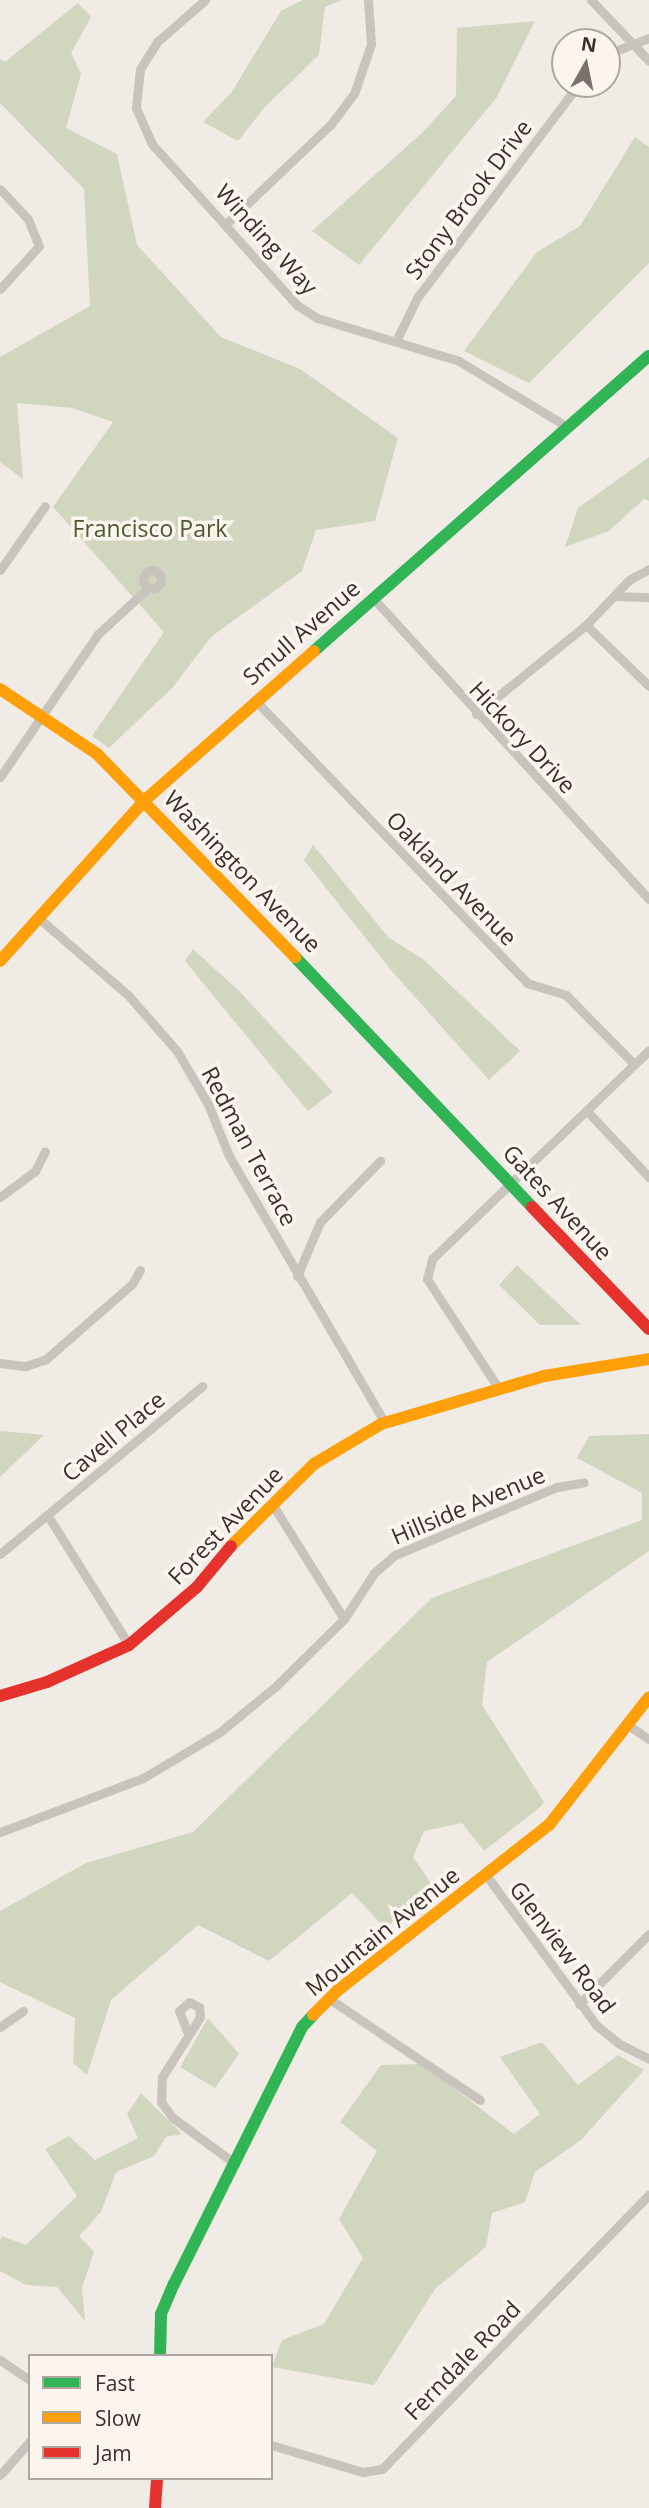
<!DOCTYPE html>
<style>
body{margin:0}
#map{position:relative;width:649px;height:2508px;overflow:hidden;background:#f0ebe5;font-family:"Open Sans",sans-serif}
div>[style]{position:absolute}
.green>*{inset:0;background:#d1d6bf}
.street>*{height:9px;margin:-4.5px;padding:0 4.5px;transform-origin:4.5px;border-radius:4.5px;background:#c9c3be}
.street>.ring{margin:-4.5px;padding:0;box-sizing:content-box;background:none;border:9px solid #c9c3be;border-radius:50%}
.fast>*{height:12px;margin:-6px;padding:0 6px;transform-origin:6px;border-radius:6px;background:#30b455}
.slow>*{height:12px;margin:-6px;padding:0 6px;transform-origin:6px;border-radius:6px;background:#ff9f0a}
.jam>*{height:12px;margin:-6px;padding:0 6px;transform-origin:6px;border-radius:6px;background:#e5322d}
span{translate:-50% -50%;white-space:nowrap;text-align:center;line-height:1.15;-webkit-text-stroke:7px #fbf5ee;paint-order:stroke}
.street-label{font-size:23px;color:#3b302b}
.park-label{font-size:23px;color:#4a5a2e}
.legend{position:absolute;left:28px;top:2354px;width:245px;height:126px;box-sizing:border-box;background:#fbf5ee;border:2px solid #aea6a0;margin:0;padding:9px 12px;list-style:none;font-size:21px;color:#3b302b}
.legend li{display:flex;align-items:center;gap:14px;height:35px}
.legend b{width:35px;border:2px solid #aea6a0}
.north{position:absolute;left:551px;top:28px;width:70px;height:70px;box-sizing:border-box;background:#fbf5ee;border:2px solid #aea6a0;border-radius:50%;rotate:9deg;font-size:19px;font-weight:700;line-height:28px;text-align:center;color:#3b302b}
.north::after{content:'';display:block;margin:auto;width:24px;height:32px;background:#7a716c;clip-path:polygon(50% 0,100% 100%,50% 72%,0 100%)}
</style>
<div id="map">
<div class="green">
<i style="clip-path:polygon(303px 0,342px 0,325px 7px,319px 55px,265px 107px,238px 141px,203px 122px,231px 93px,281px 11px)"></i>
<i style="clip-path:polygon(78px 3px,91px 17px,71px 53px,81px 74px,66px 128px,117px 154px,137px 245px,221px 337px,300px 369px,398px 438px,375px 521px,316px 530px,302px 571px,211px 637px,173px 687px,109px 748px,92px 736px,164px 632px,53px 507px,113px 422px,72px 408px,17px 403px,23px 479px,0 462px,0 357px,90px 306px,84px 189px,0 103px,0 59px,5px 62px)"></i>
<i style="clip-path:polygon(535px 21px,497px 97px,359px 265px,312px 231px,422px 133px,456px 96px,457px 28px)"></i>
<i style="clip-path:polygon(635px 137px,649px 147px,649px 263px,529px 383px,464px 351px,537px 252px,580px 226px)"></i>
<i style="clip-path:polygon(649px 457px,649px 501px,644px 499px,609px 531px,565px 547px,578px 508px)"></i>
<i style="clip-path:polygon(313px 845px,389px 938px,423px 959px,520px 1051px,489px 1080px,390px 969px,304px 860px)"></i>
<i style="clip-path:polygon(193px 949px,239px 991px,333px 1092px,308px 1111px,185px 961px)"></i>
<i style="clip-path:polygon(517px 1265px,581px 1325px,540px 1325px,499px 1285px)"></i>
<i style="clip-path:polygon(0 1431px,44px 1435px,0 1477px)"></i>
<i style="clip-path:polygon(649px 1434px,649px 1551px,487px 1662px,482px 1705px,544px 1802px,540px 1807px,484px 1851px,462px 1823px,424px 1831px,413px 1857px,435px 1889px,385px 1928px,352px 1893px,269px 1961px,198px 1925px,111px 2000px,87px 2075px,73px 2063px,75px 2018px,0 1982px,0 1911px,86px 1863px,193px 1832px,432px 1598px,642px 1520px,642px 1493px,577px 1458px,589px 1436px)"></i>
<i style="clip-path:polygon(208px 2018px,239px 2054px,215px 2088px,180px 2067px)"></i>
<i style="clip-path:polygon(542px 2042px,578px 2085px,618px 2055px,644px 2070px,581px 2140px,535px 2172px,525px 2202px,492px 2213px,486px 2247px,435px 2289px,374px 2385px,272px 2367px,282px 2340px,324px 2324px,363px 2258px,339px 2219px,377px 2151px,340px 2122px,381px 2065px,422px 2064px,514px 2134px,540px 2114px,500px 2057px)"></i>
<i style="clip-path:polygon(141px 2093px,182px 2134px,166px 2137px,154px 2156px,116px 2172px,101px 2212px,79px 2236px,94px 2252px,82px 2288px,85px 2321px,57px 2287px,26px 2285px,0 2271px,0 2240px,2px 2236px,26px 2245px,77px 2196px,45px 2149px,69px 2136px,95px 2160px,138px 2138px,127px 2114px)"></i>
</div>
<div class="street">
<i style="left:205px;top:0;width:64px;rotate:138.8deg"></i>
<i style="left:157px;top:42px;width:32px;rotate:122deg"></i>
<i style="left:140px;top:69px;width:39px;rotate:96deg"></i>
<i style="left:136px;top:108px;width:39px;rotate:66deg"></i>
<i style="left:152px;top:144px;width:217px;rotate:48deg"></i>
<i style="left:297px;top:305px;width:24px;rotate:33deg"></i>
<i style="left:317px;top:318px;width:148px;rotate:16.8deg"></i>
<i style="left:459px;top:361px;width:125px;rotate:31.3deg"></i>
<i style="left:591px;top:0;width:84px;rotate:46.4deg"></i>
<i style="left:607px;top:54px;width:45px;rotate:-20.9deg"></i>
<i style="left:0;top:189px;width:41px;rotate:47deg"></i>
<i style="left:28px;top:219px;width:29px;rotate:68deg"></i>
<i style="left:39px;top:246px;width:58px;rotate:132.2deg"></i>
<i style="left:227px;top:223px;width:144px;rotate:-43.6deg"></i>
<i style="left:331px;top:124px;width:38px;rotate:-53deg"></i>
<i style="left:354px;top:94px;width:53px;rotate:-71.2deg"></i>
<i style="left:371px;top:44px;width:44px;rotate:-93.9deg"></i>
<i style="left:396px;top:341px;width:48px;rotate:-64deg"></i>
<i style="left:417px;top:298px;width:268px;rotate:-52.9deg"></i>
<i class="ring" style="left:143px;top:570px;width:9px;height:9px"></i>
<i style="left:0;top:570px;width:78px;rotate:-54.9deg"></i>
<i style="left:615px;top:596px;width:34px;rotate:2deg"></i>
<i style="left:372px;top:597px;width:410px;rotate:47.5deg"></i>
<i style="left:586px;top:625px;width:88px;rotate:44.1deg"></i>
<i style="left:255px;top:700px;width:393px;rotate:46.1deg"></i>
<i style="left:527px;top:983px;width:41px;rotate:17.1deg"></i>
<i style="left:566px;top:995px;width:95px;rotate:45.4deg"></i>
<i style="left:476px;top:714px;width:141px;rotate:-39deg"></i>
<i style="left:586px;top:625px;width:62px;rotate:-46.3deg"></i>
<i style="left:629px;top:580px;width:23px;rotate:-29deg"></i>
<i style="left:0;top:777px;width:173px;rotate:-55.6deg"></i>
<i style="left:98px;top:634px;width:68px;rotate:-42.6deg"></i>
<i style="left:41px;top:920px;width:115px;rotate:40.8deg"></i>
<i style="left:128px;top:995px;width:74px;rotate:48.8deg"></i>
<i style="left:177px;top:1051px;width:61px;rotate:59.7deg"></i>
<i style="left:208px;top:1104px;width:56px;rotate:68deg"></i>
<i style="left:229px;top:1156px;width:309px;rotate:59.7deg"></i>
<i style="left:587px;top:1111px;width:91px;rotate:46.8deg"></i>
<i style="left:0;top:1197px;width:44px;rotate:-36.6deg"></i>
<i style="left:35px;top:1171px;width:22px;rotate:-63deg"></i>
<i style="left:297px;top:1276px;width:59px;rotate:-66.9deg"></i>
<i style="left:320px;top:1222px;width:86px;rotate:-45.5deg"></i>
<i style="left:0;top:1363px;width:26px;rotate:7deg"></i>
<i style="left:26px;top:1366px;width:21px;rotate:-19deg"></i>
<i style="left:46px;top:1359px;width:114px;rotate:-41.1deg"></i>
<i style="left:132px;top:1284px;width:16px;rotate:-60deg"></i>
<i style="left:499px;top:1389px;width:131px;rotate:-123.2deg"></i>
<i style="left:427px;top:1279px;width:21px;rotate:-76deg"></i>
<i style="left:432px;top:1259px;width:301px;rotate:-43.9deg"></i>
<i style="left:274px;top:1507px;width:132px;rotate:58deg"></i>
<i style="left:48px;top:1516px;width:152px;rotate:57.9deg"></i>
<i style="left:0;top:1554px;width:263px;rotate:-39.7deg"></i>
<i style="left:628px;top:1725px;width:25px;rotate:34deg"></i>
<i style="left:0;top:1832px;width:153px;rotate:-20.7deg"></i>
<i style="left:143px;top:1778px;width:90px;rotate:-30.9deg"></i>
<i style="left:220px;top:1732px;width:72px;rotate:-39.4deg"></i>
<i style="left:276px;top:1686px;width:95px;rotate:-44.6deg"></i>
<i style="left:344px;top:1619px;width:55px;rotate:-56.9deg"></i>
<i style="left:374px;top:1573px;width:28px;rotate:-41deg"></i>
<i style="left:395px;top:1555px;width:176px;rotate:-22.8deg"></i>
<i style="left:557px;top:1487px;width:27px;rotate:-10deg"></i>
<i style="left:486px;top:1875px;width:186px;rotate:53.7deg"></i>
<i style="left:596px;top:2025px;width:28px;rotate:39deg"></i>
<i style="left:618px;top:2043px;width:35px;rotate:27deg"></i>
<i style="left:328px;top:1998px;width:183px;rotate:33.9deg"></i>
<i style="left:579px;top:2004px;width:99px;rotate:-45deg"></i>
<i style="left:0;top:2027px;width:28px;rotate:-35deg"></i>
<i style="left:188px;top:2034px;width:25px;rotate:-111deg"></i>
<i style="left:179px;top:2011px;width:13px;rotate:-42deg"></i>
<i style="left:189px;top:2002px;width:11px;rotate:27deg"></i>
<i style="left:199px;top:2007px;width:10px;rotate:84deg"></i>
<i style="left:200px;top:2017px;width:71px;rotate:122.3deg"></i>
<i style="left:162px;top:2077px;width:25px;rotate:92deg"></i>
<i style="left:161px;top:2102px;width:20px;rotate:53deg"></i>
<i style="left:173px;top:2118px;width:74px;rotate:36.3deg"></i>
<i style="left:0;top:2360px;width:36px;rotate:34deg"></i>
<i style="left:271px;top:2445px;width:96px;rotate:16.4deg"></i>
<i style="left:363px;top:2472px;width:19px;rotate:-9deg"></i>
<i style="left:382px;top:2469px;width:383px;rotate:-45.8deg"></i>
<i style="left:0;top:2475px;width:45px;rotate:-48.6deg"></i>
</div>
<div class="fast">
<i style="left:314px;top:651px;width:446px;rotate:-41.4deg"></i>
<i style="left:295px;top:957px;width:344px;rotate:46.5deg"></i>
<i style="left:160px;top:2356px;width:42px;rotate:-88.6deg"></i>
<i style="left:161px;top:2314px;width:33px;rotate:-67deg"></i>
<i style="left:174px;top:2284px;width:287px;rotate:-63.5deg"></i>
<i style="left:302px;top:2027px;width:16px;rotate:-47deg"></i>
</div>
<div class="slow">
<i style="left:0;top:689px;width:117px;rotate:33.8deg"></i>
<i style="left:97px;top:754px;width:284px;rotate:45.7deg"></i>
<i style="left:0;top:961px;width:217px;rotate:-48deg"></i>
<i style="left:145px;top:800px;width:225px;rotate:-41.4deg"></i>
<i style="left:231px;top:1546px;width:117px;rotate:-44.7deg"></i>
<i style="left:314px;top:1464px;width:78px;rotate:-30.8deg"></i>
<i style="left:381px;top:1424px;width:170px;rotate:-16.4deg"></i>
<i style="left:544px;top:1376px;width:106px;rotate:-9.2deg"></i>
<i style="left:313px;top:2015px;width:34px;rotate:-45deg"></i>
<i style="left:337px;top:1991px;width:269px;rotate:-38.1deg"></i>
<i style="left:549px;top:1825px;width:162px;rotate:-52deg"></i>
</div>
<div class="jam">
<i style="left:532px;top:1207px;width:169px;rotate:46.2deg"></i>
<i style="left:0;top:1696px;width:49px;rotate:-16.6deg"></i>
<i style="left:47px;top:1682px;width:90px;rotate:-24.3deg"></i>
<i style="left:129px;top:1645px;width:89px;rotate:-40.5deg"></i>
<i style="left:197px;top:1587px;width:53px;rotate:-50.3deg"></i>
<i style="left:155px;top:2508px;width:30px;rotate:-86deg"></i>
</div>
<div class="street-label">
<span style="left:468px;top:199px;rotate:-53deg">Stony Brook Drive</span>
<span style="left:267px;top:239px;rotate:48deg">Winding Way</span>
<span style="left:301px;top:632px;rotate:-41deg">Smull Avenue</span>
<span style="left:523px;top:737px;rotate:47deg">Hickory Drive</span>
<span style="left:243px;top:871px;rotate:46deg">Washington Avenue</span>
<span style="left:452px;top:878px;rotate:46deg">Oakland Avenue</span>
<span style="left:250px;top:1146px;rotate:62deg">Redman Terrace</span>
<span style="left:558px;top:1202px;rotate:47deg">Gates Avenue</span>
<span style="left:113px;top:1436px;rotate:-40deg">Cavell Place</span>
<span style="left:468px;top:1505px;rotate:-23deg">Hillside Avenue</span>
<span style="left:225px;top:1525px;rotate:-46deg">Forest Avenue</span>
<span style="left:382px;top:1931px;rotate:-39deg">Mountain Avenue</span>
<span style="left:563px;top:1947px;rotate:53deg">Glenview Road</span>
<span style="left:462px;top:2360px;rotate:-46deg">Ferndale Road</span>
</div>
<div class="park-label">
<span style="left:150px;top:528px">Francisco Park</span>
</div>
<ul class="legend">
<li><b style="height:9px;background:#30b455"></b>Fast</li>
<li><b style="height:9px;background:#ff9f0a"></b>Slow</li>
<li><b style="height:9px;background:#e5322d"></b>Jam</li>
</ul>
<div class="north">N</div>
</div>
